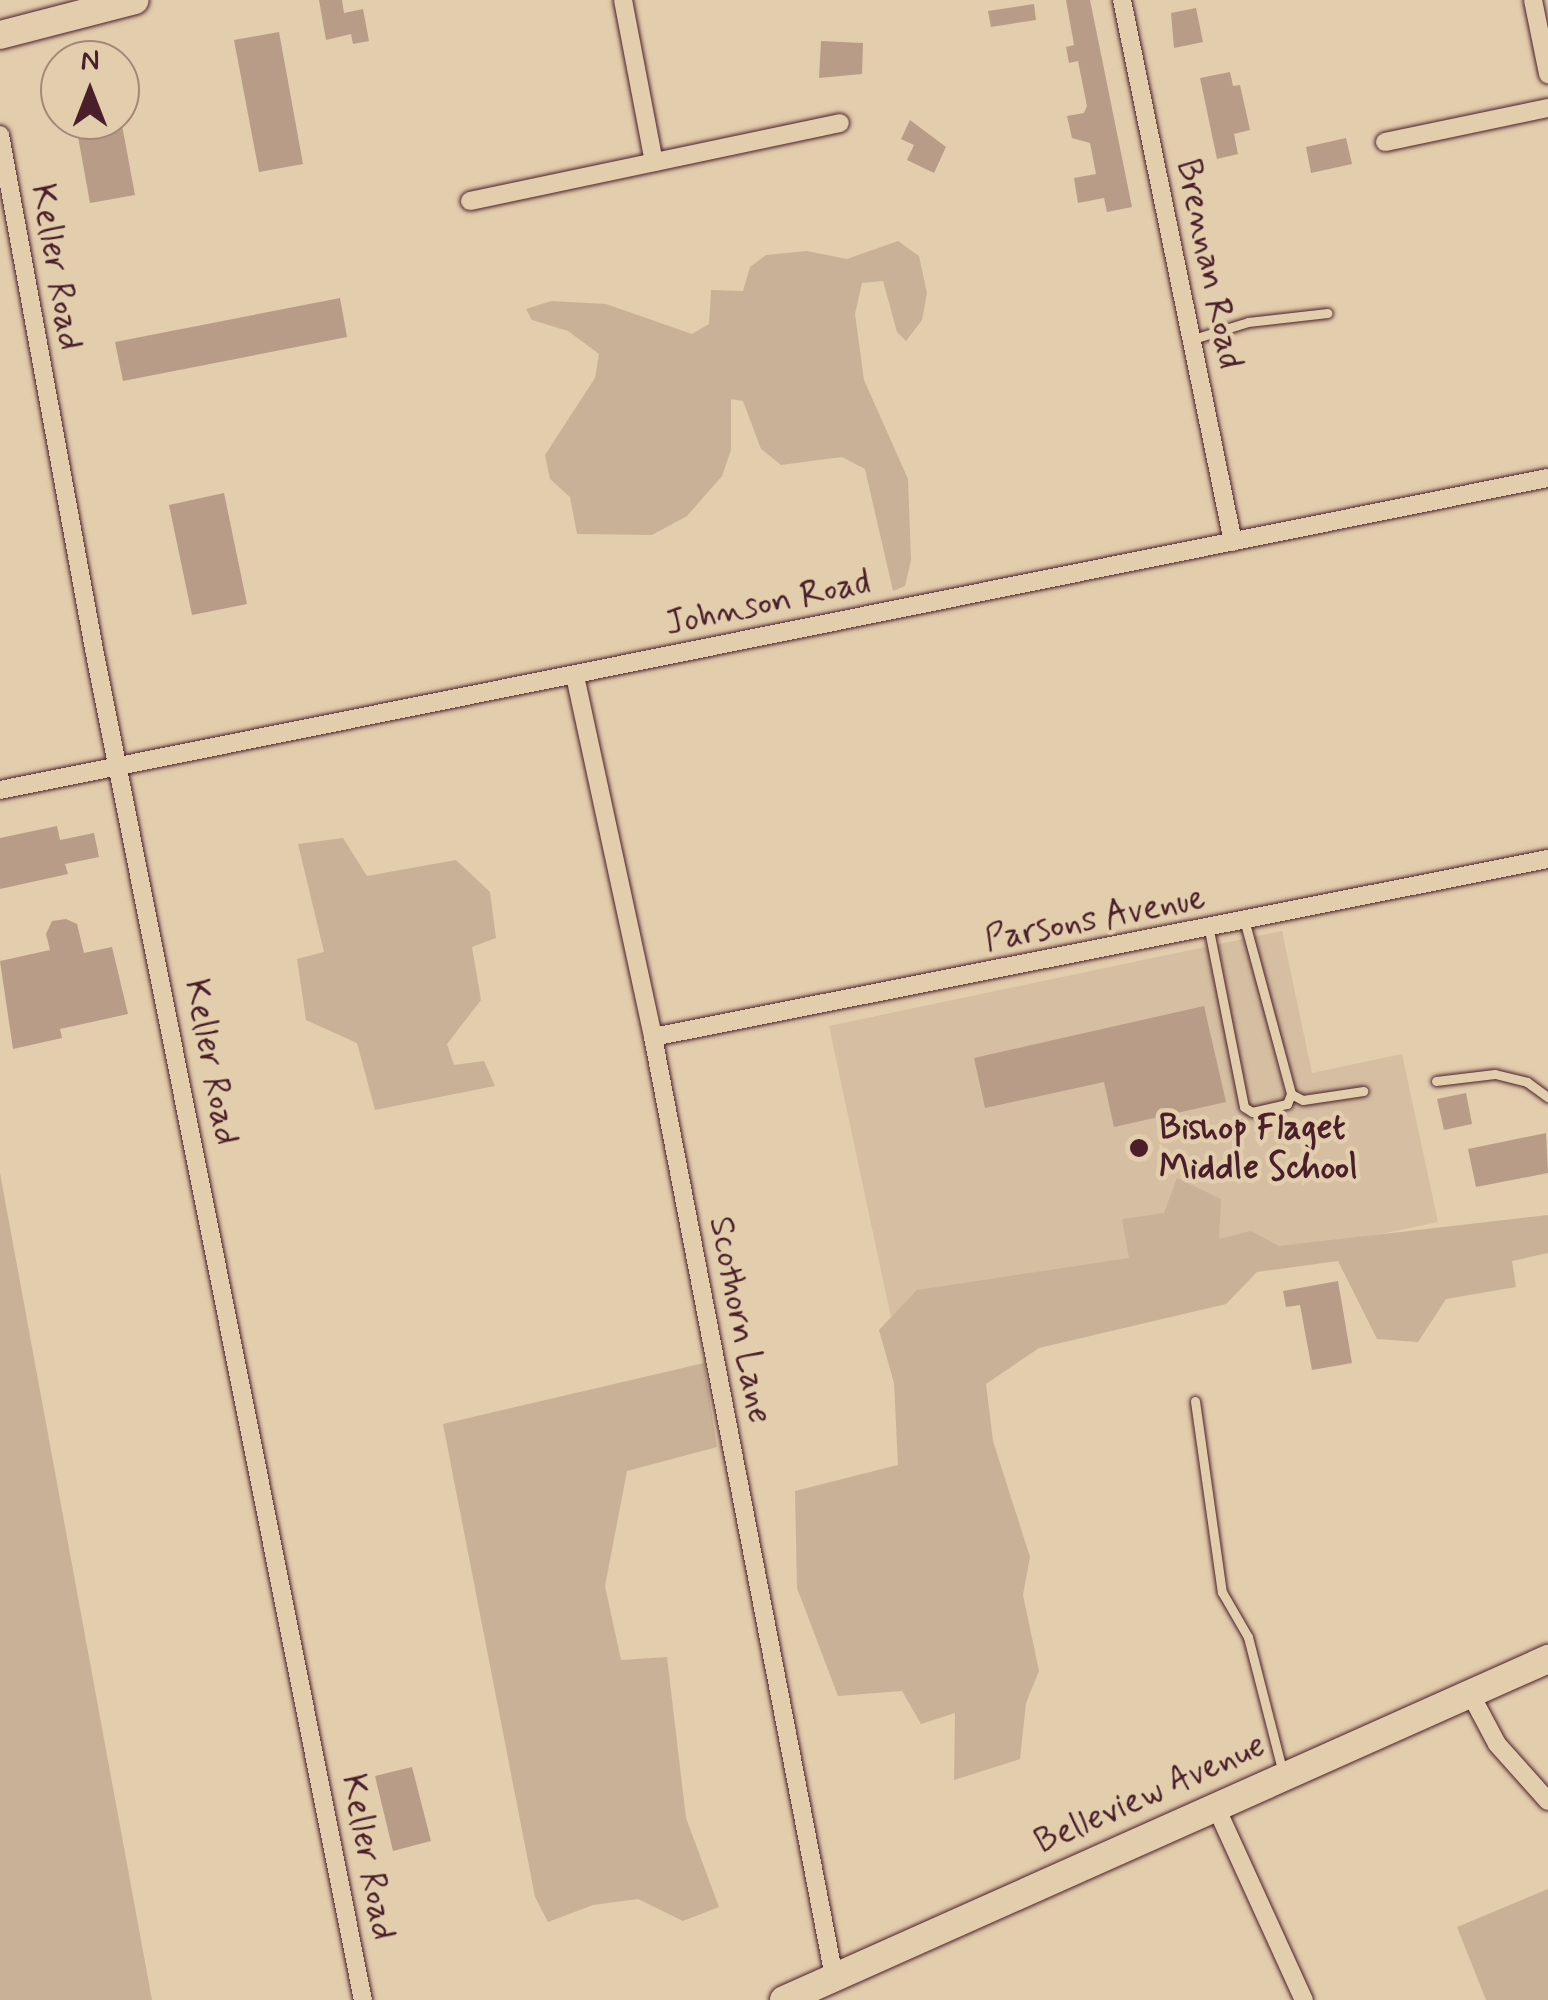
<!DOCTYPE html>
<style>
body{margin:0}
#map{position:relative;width:1548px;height:2000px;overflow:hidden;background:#e2cdac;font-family:Mynerve,sans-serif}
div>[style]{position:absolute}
.built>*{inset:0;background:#d5bea1}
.green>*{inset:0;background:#c9b197}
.building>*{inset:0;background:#b89c88}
.roads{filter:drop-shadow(0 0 2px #4a1f2b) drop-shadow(0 0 2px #4a1f2b)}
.lane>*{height:9px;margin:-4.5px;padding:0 4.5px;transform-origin:4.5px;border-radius:4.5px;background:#e2cdac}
.street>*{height:18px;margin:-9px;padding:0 9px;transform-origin:9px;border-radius:9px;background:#e2cdac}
.secondary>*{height:28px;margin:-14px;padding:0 14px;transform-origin:14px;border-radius:14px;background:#e2cdac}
.dots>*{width:28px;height:28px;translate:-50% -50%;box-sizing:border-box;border:5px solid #e2cdac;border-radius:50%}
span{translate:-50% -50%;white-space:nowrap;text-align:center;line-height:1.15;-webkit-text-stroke:9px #e2cdac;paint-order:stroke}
.street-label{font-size:35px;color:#4a1f2b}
.poi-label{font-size:35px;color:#4a1f2b;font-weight:700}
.left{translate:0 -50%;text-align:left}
.north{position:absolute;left:40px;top:40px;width:100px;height:100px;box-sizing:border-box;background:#e2cdac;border:2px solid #a58778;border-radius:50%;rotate:0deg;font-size:28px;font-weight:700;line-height:40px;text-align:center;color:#4a1f2b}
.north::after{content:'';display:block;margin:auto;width:35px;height:45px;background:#4a1f2b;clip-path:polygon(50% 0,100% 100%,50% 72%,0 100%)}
</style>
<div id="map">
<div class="built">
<i style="clip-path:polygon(1282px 931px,1312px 1073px,1402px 1054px,1438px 1222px,895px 1336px,829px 1026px)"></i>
</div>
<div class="green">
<i style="clip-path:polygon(898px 241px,919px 256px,927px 293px,922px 320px,906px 341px,897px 332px,883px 281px,862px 283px,855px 314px,864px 380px,908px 479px,911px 560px,905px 586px,893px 591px,865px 469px,842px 457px,781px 465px,761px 449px,743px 401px,731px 399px,731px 450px,722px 476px,687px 516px,652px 535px,577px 534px,570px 497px,550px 479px,545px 455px,595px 378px,599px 354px,568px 331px,532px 320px,526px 309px,551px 301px,606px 304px,692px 334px,709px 324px,711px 290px,743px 291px,750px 267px,766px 255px,807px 251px,847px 259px)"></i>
<i style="clip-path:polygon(343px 838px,367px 876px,456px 860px,490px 892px,496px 938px,472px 947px,481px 1000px,447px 1044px,454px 1065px,484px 1061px,495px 1086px,375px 1110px,357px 1043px,306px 1020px,297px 959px,324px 952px,298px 844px)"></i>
<i style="clip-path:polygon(0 1173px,152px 2000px,0 2000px)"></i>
<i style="clip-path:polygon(1177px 1178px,1221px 1199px,1219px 1239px,1251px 1231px,1279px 1246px,1548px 1215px,1548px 1253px,1512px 1261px,1516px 1287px,1446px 1299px,1418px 1342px,1377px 1339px,1338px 1261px,1257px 1272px,1226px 1304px,1039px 1348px,986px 1384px,993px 1441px,1030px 1557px,1023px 1595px,1039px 1671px,1026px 1703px,1020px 1759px,954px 1780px,955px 1713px,921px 1724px,902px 1691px,838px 1696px,797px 1588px,795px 1491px,898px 1465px,894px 1383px,879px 1330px,917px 1290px,1129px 1258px,1122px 1219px,1164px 1213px)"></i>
<i style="clip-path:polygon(704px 1363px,717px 1447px,627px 1471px,605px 1586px,621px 1660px,667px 1657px,686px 1818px,719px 1907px,683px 1921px,638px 1899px,593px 1905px,548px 1922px,535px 1897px,443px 1424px)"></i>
<i style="clip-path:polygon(1548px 1889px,1548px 2000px,1486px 2000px,1457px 1927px)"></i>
</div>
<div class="building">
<i style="clip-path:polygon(319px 0,342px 0,344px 13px,363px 9px,369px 41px,353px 44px,351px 34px,326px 40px)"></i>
<i style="clip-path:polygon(1066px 0,1090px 0,1132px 207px,1107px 212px,1104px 198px,1078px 203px,1074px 178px,1096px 174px,1090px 143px,1072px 138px,1067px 116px,1084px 113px,1087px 106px,1078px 61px,1069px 63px,1066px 47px,1074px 45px)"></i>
<i style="clip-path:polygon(1034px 4px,1036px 20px,991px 27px,988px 11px)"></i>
<i style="clip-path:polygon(1196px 8px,1203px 42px,1174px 48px,1171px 13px)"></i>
<i style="clip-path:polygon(279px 32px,303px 164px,259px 172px,234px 40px)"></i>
<i style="clip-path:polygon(821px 41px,863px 43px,862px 74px,819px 78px)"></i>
<i style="clip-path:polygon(1230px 72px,1233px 86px,1240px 85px,1250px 130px,1234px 134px,1238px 154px,1217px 159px,1200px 78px)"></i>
<i style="clip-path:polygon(75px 120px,121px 120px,135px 195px,90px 203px)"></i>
<i style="clip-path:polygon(910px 120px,946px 147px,934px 173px,907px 160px,914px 145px,901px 139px)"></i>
<i style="clip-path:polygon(1346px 138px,1352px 164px,1311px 173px,1306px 147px)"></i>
<i style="clip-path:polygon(340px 298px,347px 337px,123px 381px,115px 342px)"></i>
<i style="clip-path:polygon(224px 493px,247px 604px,192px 615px,169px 505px)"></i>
<i style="clip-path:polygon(57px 826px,60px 840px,94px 833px,99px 857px,65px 864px,68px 874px,0 889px,0 838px)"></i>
<i style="clip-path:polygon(66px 919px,77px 924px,84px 953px,112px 947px,128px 1014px,60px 1029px,62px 1038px,13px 1049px,0 961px,50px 950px,46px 934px,52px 921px)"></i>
<i style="clip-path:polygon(1204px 1006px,1226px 1102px,1114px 1127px,1104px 1082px,985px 1108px,974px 1058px)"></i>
<i style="clip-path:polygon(1466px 1093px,1472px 1124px,1444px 1130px,1437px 1099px)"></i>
<i style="clip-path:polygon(1546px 1133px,1548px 1173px,1476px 1187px,1468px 1149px)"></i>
<i style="clip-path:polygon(1338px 1281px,1352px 1363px,1312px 1370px,1300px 1305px,1286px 1307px,1283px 1291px)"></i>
<i style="clip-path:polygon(412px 1767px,431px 1841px,393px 1851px,375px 1776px)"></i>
</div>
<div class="roads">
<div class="lane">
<i style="left:1190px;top:340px;width:61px;rotate:-17.2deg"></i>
<i style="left:1248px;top:322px;width:80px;rotate:-6.5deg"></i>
<i style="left:1245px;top:923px;width:177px;rotate:74.9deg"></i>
<i style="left:1209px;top:930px;width:180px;rotate:78.8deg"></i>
<i style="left:1244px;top:1107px;width:9px;rotate:32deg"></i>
<i style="left:1252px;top:1112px;width:36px;rotate:-13deg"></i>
<i style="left:1287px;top:1104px;width:11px;rotate:-68deg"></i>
<i style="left:1436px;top:1081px;width:59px;rotate:-6.8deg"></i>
<i style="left:1495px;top:1074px;width:33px;rotate:14deg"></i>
<i style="left:1527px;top:1082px;width:26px;rotate:36deg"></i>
<i style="left:1291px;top:1094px;width:13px;rotate:27deg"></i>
<i style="left:1303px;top:1100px;width:61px;rotate:-8.5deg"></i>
<i style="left:1195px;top:1401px;width:193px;rotate:82deg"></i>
<i style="left:1222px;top:1592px;width:52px;rotate:60deg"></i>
<i style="left:1248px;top:1637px;width:140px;rotate:75.6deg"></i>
</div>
<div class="street">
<i style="left:623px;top:0;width:165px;rotate:79.2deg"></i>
<i style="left:1122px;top:0;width:553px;rotate:78.43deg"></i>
<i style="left:1533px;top:0;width:76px;rotate:78.5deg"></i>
<i style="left:0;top:135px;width:523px;rotate:79.64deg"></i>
<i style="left:94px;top:649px;width:1378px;rotate:78.74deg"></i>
<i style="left:1385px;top:142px;width:167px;rotate:-11.8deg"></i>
<i style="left:470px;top:201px;width:378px;rotate:-11.9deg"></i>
<i style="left:575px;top:676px;width:369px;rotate:77.8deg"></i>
<i style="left:653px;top:1037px;width:957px;rotate:79.1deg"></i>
<i style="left:0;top:790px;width:1579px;rotate:-11.4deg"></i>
<i style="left:653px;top:1037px;width:913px;rotate:-11.25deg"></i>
<i style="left:1471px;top:1695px;width:55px;rotate:62deg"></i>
<i style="left:1497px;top:1744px;width:76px;rotate:48.2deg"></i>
<i style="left:1215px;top:1805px;width:214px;rotate:65.5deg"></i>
</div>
<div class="secondary">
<i style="left:0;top:35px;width:139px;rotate:-14.5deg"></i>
<i style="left:784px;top:2000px;width:837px;rotate:-24.05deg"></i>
</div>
</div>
<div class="dots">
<i style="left:1139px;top:1148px;background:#4a1f2b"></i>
</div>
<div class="street-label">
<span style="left:1209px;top:264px;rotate:78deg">Brennan Road</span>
<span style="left:56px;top:267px;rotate:80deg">Keller Road</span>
<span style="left:768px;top:603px;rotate:-12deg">Johnson Road</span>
<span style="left:1095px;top:919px;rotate:-11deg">Parsons Avenue</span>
<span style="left:211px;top:1062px;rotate:79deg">Keller Road</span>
<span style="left:740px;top:1320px;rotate:79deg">Scothorn Lane</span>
<span style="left:1150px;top:1794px;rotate:-24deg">Belleview Avenue</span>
<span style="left:368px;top:1857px;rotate:79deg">Keller Road</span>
</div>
<div class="poi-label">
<span class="left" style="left:1159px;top:1148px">Bishop Flaget<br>Middle School</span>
</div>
<div class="north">N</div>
</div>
